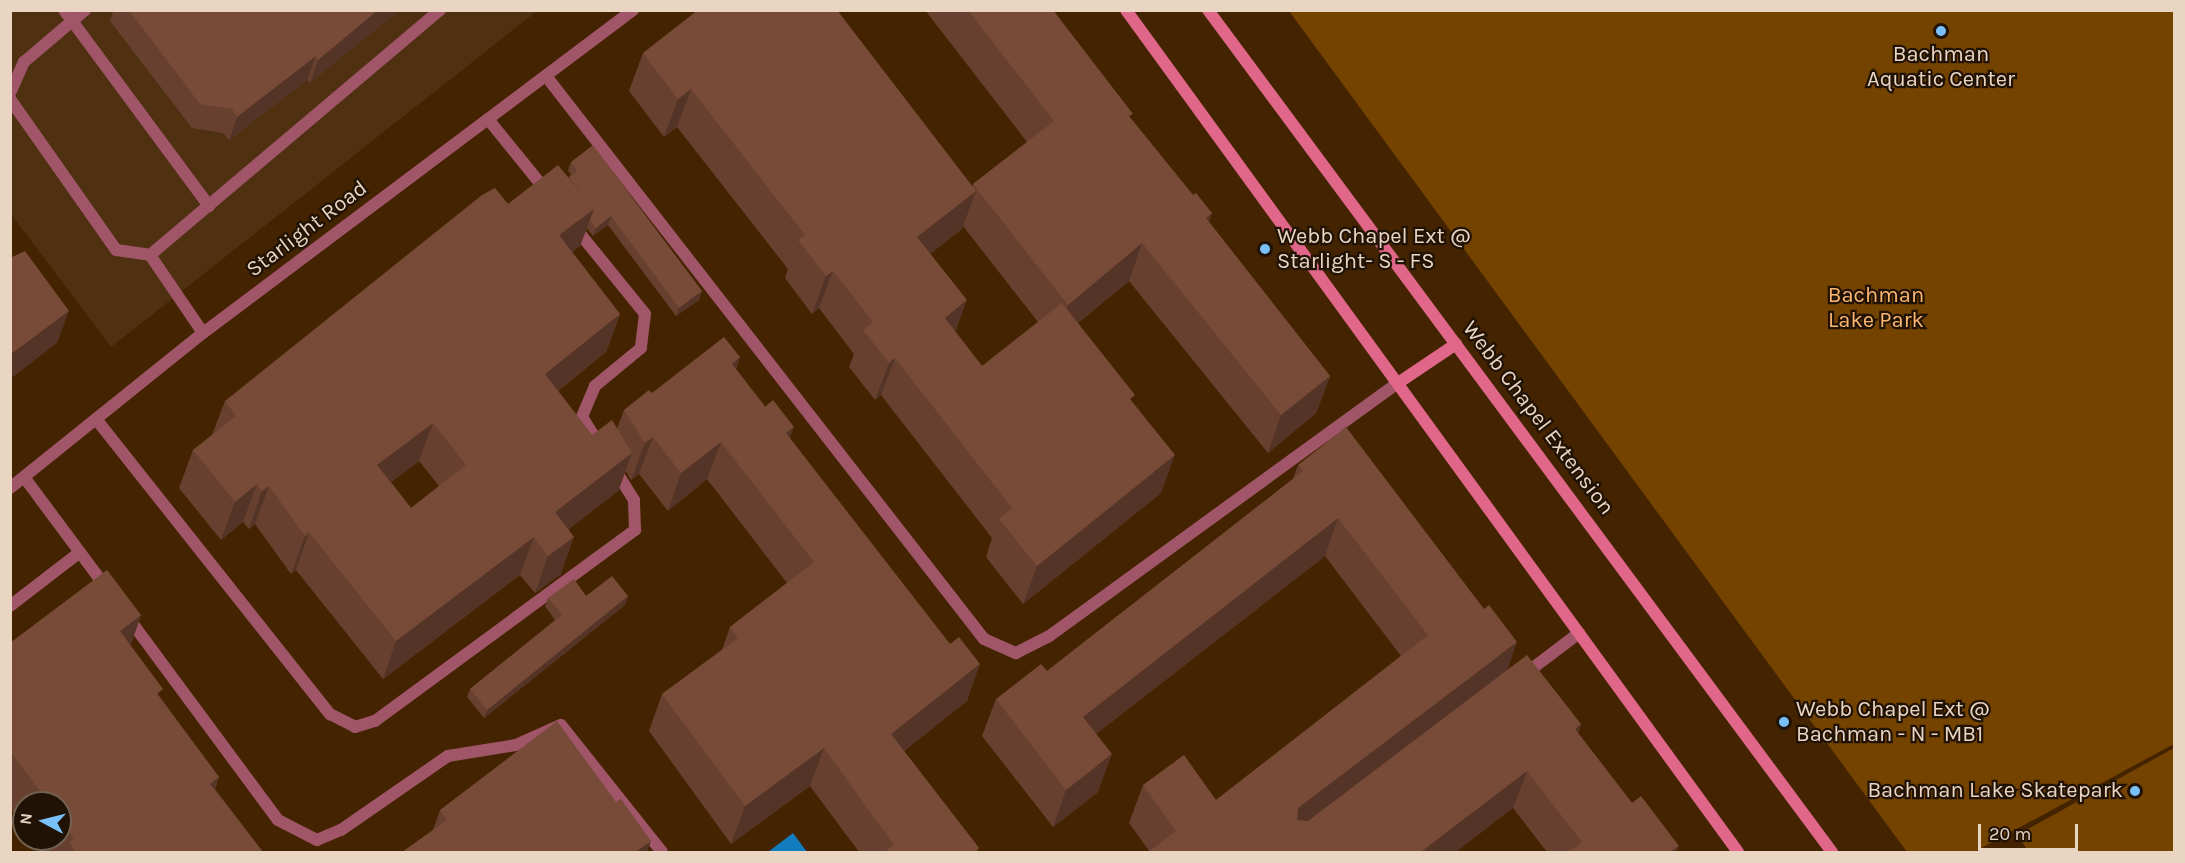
<!DOCTYPE html>
<style>
body{margin:0}
#map{position:relative;width:2185px;height:863px;overflow:hidden;background:#442400;font-family:Karla,sans-serif}
div>[style]{position:absolute}
.built>*{inset:0;background:#4f3112}
.green>*{inset:0;background:#754300}
.water>*{inset:0;background:#117cbe}
.lane>*{height:12px;margin:-6px;padding:0 6px;transform-origin:6px;border-radius:6px;background:#a05569}
.street>*{height:12px;margin:-6px;padding:0 6px;transform-origin:6px;border-radius:6px;background:#a05569}
.secondary>*{height:12px;margin:-6px;padding:0 6px;transform-origin:6px;border-radius:6px;background:#e0678a}
.wall>*{inset:0;background:#674030}
.shaded-wall>*{inset:0;background:#543427}
.building>*{inset:0;background:#784b38}
.dots>*{width:16px;height:16px;translate:-50% -50%;box-sizing:border-box;border:3px solid #201204;border-radius:50%}
span{translate:-50% -50%;white-space:nowrap;text-align:center;line-height:1.15;-webkit-text-stroke:4.5px #201204;paint-order:stroke}
.poi-label{font-size:22px;color:#ead5c3}
.left{translate:0 -50%;text-align:left}
.right{translate:-100% -50%;text-align:right}
.street-label{font-size:22px;color:#ead5c3}
.park-label{font-size:22px;color:#feb772}
.frame{position:absolute;inset:0;border:12px solid #ead5c3;pointer-events:none}
.north{position:absolute;left:12px;top:791px;width:60px;height:60px;box-sizing:border-box;background:#201204;border:2px solid #716050;border-radius:50%;rotate:277deg;font-size:16px;font-weight:700;line-height:24px;text-align:center;color:#ead5c3}
.north::after{content:'';display:block;margin:auto;width:21px;height:27px;background:#79bff8;clip-path:polygon(50% 0,100% 100%,50% 72%,0 100%)}
.scale{position:absolute;left:1978px;top:824px;width:100px;height:27px;box-sizing:border-box;border:3px solid #ead5c3;border-top:0;padding-left:8px;font-size:18px;line-height:21px;white-space:nowrap;color:#ead5c3;-webkit-text-stroke:4px #201204;paint-order:stroke}
</style>
<div id="map">
<div class="built">
<i style="clip-path:polygon(11px 11px,537px 11px,111px 347px,11px 214px)"></i>
</div>
<div class="green">
<i style="clip-path:polygon(1289px 11px,2174px 11px,2174px 744px,1974px 852px,1907px 852px)"></i>
<i style="clip-path:polygon(2174px 748px,2174px 852px,2029px 852px,2017px 835px)"></i>
</div>
<div class="water">
<i style="clip-path:polygon(793px 833px,807px 852px,768px 852px)"></i>
</div>
<div class="lane">
<i style="left:64px;top:10px;width:244px;rotate:53.5deg"></i>
<i style="left:546px;top:76px;width:713px;rotate:52.12deg"></i>
<i style="left:984px;top:639px;width:35px;rotate:24deg"></i>
<i style="left:1016px;top:653px;width:36px;rotate:-27deg"></i>
<i style="left:1048px;top:637px;width:432px;rotate:-36deg"></i>
<i style="left:10px;top:93px;width:34px;rotate:-66deg"></i>
<i style="left:24px;top:62px;width:80px;rotate:-40.4deg"></i>
<i style="left:10px;top:99px;width:184px;rotate:54.9deg"></i>
<i style="left:116px;top:250px;width:34px;rotate:8deg"></i>
<i style="left:150px;top:255px;width:94px;rotate:55.8deg"></i>
<i style="left:488px;top:119px;width:95px;rotate:51deg"></i>
<i style="left:573px;top:225px;width:114px;rotate:51deg"></i>
<i style="left:645px;top:314px;width:34px;rotate:97deg"></i>
<i style="left:641px;top:348px;width:60px;rotate:140.4deg"></i>
<i style="left:595px;top:386px;width:34px;rotate:113deg"></i>
<i style="left:582px;top:417px;width:36px;rotate:58deg"></i>
<i style="left:150px;top:255px;width:380px;rotate:-40.2deg"></i>
<i style="left:96px;top:419px;width:377px;rotate:51.6deg"></i>
<i style="left:330px;top:714px;width:28px;rotate:27deg"></i>
<i style="left:355px;top:727px;width:21px;rotate:-17deg"></i>
<i style="left:375px;top:721px;width:323px;rotate:-36.3deg"></i>
<i style="left:635px;top:530px;width:30px;rotate:-92deg"></i>
<i style="left:634px;top:500px;width:36px;rotate:-122deg"></i>
<i style="left:24px;top:477px;width:141px;rotate:53.4deg"></i>
<i style="left:10px;top:606px;width:88px;rotate:-37.6deg"></i>
<i style="left:127px;top:616px;width:254px;rotate:53.5deg"></i>
<i style="left:278px;top:820px;width:44px;rotate:27.1deg"></i>
<i style="left:317px;top:840px;width:26px;rotate:-23deg"></i>
<i style="left:341px;top:830px;width:130px;rotate:-34.7deg"></i>
<i style="left:448px;top:756px;width:69px;rotate:-9.2deg"></i>
<i style="left:516px;top:745px;width:49px;rotate:-24deg"></i>
<i style="left:561px;top:725px;width:162px;rotate:51.5deg"></i>
<i style="left:1525px;top:674px;width:68px;rotate:-37.2deg"></i>
</div>
<div class="street">
<i style="left:10px;top:488px;width:248px;rotate:-38.8deg"></i>
<i style="left:203px;top:333px;width:538px;rotate:-36.91deg"></i>
</div>
<div class="secondary">
<i style="left:1126px;top:10px;width:1041px;rotate:53.99deg"></i>
<i style="left:1208px;top:10px;width:1048px;rotate:53.46deg"></i>
<i style="left:1398px;top:383px;width:70px;rotate:-33.9deg"></i>
</div>
<div class="wall">
<i style="clip-path:polygon(114px 10px,399px 10px,310px 83px,307px 80px,229px 140px,223px 133px,192px 128px,110px 21px)"></i>
<i style="clip-path:polygon(evenodd,925px 10px,1053px 10px,1131px 119px,1193px 195px,1212px 213px,1209px 222px,1330px 376px,1316px 413px,1268px 453px,1129px 281px,1078px 323px,1132px 402px,1161px 493px,1023px 604px,986px 557px,992px 538px,881px 395px,875px 400px,849px 367px,854px 354px,819px 308px,812px 314px,785px 278px,788px 269px,677px 127px,664px 137px,629px 91px,643px 53px,972px 187px,973px 184px,1027px 142px,925px 10px,963px 226px,1038px 322px,982px 366px,955px 332px,930px 254px,962px 229px,963px 226px)"></i>
<i style="clip-path:polygon(evenodd,571px 162px,702px 291px,699px 300px,676px 316px,608px 225px,593px 236px,587px 228px,580px 246px,572px 252px,620px 314px,606px 352px,558px 391px,592px 435px,617px 429px,624px 410px,652px 393px,740px 357px,736px 369px,790px 438px,967px 701px,904px 751px,979px 848px,977px 852px,859px 852px,810px 786px,731px 844px,649px 731px,662px 694px,722px 650px,730px 627px,787px 583px,707px 479px,668px 511px,639px 474px,631px 480px,626px 471px,618px 491px,569px 529px,561px 574px,535px 593px,520px 575px,383px 679px,296px 570px,291px 574px,255px 524px,249px 529px,243px 522px,221px 540px,179px 488px,193px 450px,212px 435px,225px 401px,508px 204px,569px 177px,571px 175px,568px 170px,571px 162px,419px 461px,439px 486px,411px 508px,391px 482px,419px 461px)"></i>
<i style="clip-path:polygon(1298px 465px,1507px 670px,1581px 724px,1578px 733px,1632px 803px,1676px 852px,1547px 852px,1513px 808px,1150px 852px,1129px 823px,1143px 785px,1216px 800px,1401px 656px,1325px 556px,1096px 734px,1098px 792px,1053px 827px,982px 736px,996px 699px,1047px 671px,1293px 479px)"></i>
<i style="clip-path:polygon(586px 596px,628px 596px,625px 605px,484px 718px,467px 697px,470px 689px,555px 620px,545px 606px,548px 598px)"></i>
<i style="clip-path:polygon(141px 615px,130px 645px,160px 697px,219px 777px,215px 789px,263px 852px,43px 852px,33px 839px,60px 839px,60px 803px,24px 803px,24px 826px,10px 808px,10px 643px)"></i>
<i style="clip-path:polygon(440px 810px,647px 852px,433px 830px)"></i>
</div>
<div class="shaded-wall">
<i style="clip-path:polygon(378px 10px,399px 10px,310px 83px,318px 60px)"></i>
<i style="clip-path:polygon(316px 56px,307px 80px,229px 140px,237px 117px)"></i>
<i style="clip-path:polygon(691px 89px,677px 127px,664px 137px,678px 99px)"></i>
<i style="clip-path:polygon(976px 191px,962px 229px,903px 275px,917px 237px)"></i>
<i style="clip-path:polygon(594px 209px,580px 246px,546px 273px,559px 235px)"></i>
<i style="clip-path:polygon(1212px 213px,1198px 251px,1206px 218px)"></i>
<i style="clip-path:polygon(611px 216px,608px 225px,593px 236px,596px 228px)"></i>
<i style="clip-path:polygon(1142px 243px,1129px 281px,1054px 342px,1068px 305px)"></i>
<i style="clip-path:polygon(833px 271px,819px 308px,812px 314px,826px 276px)"></i>
<i style="clip-path:polygon(702px 291px,699px 300px,676px 316px,679px 308px)"></i>
<i style="clip-path:polygon(967px 300px,953px 338px,945px 318px)"></i>
<i style="clip-path:polygon(69px 311px,57px 343px,10px 379px,10px 355px)"></i>
<i style="clip-path:polygon(620px 314px,606px 352px,531px 412px,545px 374px)"></i>
<i style="clip-path:polygon(740px 357px,726px 395px,732px 364px)"></i>
<i style="clip-path:polygon(895px 358px,881px 395px,875px 400px,889px 363px)"></i>
<i style="clip-path:polygon(1330px 376px,1316px 413px,1268px 453px,1281px 415px)"></i>
<i style="clip-path:polygon(433px 423px,419px 461px,364px 503px,377px 465px)"></i>
<i style="clip-path:polygon(794px 427px,780px 464px,786px 433px)"></i>
<i style="clip-path:polygon(653px 437px,639px 474px,631px 480px,645px 443px)"></i>
<i style="clip-path:polygon(721px 442px,707px 479px,668px 511px,681px 473px)"></i>
<i style="clip-path:polygon(632px 453px,618px 491px,543px 549px,555px 512px)"></i>
<i style="clip-path:polygon(1175px 455px,1161px 493px,1023px 604px,1037px 566px)"></i>
<i style="clip-path:polygon(257px 484px,243px 522px,221px 540px,235px 502px)"></i>
<i style="clip-path:polygon(269px 486px,255px 524px,249px 529px,262px 491px)"></i>
<i style="clip-path:polygon(1338px 518px,1325px 556px,1069px 755px,1083px 717px)"></i>
<i style="clip-path:polygon(309px 532px,296px 570px,291px 574px,305px 536px)"></i>
<i style="clip-path:polygon(534px 537px,520px 575px,383px 679px,396px 641px)"></i>
<i style="clip-path:polygon(574px 537px,561px 574px,535px 593px,548px 556px)"></i>
<i style="clip-path:polygon(628px 596px,625px 605px,484px 718px,487px 710px)"></i>
<i style="clip-path:polygon(141px 615px,128px 653px,120px 631px)"></i>
<i style="clip-path:polygon(1517px 642px,1504px 680px,1284px 845px,1298px 808px)"></i>
<i style="clip-path:polygon(980px 664px,967px 701px,877px 772px,891px 734px)"></i>
<i style="clip-path:polygon(1581px 724px,1567px 762px,1575px 729px)"></i>
<i style="clip-path:polygon(824px 748px,810px 786px,731px 844px,745px 806px)"></i>
<i style="clip-path:polygon(1112px 754px,1098px 792px,1053px 827px,1066px 790px)"></i>
<i style="clip-path:polygon(1527px 771px,1513px 808px,1456px 852px,1421px 852px)"></i>
<i style="clip-path:polygon(219px 777px,205px 815px,210px 784px)"></i>
<i style="clip-path:polygon(651px 841px,647px 852px,636px 852px)"></i>
<i style="clip-path:polygon(1679px 846px,1676px 852px,1670px 852px)"></i>
</div>
<div class="building">
<i style="clip-path:polygon(129px 10px,378px 10px,318px 60px,316px 56px,237px 117px,232px 109px,200px 104px)"></i>
<i style="clip-path:polygon(698px 10px,837px 10px,976px 191px,917px 237px,967px 300px,945px 318px,982px 366px,1062px 303px,1135px 395px,1130px 399px,1175px 455px,1037px 566px,999px 519px,1012px 508px,895px 358px,889px 363px,863px 330px,873px 322px,833px 271px,826px 276px,798px 240px,805px 235px,691px 89px,678px 99px,643px 53px)"></i>
<i style="clip-path:polygon(968px 10px,1053px 10px,1133px 114px,1129px 116px,1193px 195px,1196px 193px,1212px 213px,1206px 218px,1330px 376px,1281px 415px,1142px 243px,1068px 305px,973px 184px,1054px 121px)"></i>
<i style="clip-path:polygon(593px 145px,702px 291px,679px 308px,611px 216px,596px 228px,590px 220px,594px 209px,569px 177px,577px 171px,571px 162px)"></i>
<i style="clip-path:polygon(evenodd,558px 165px,594px 209px,559px 235px,620px 314px,545px 374px,592px 435px,612px 420px,632px 453px,555px 512px,574px 537px,548px 556px,534px 537px,396px 641px,309px 532px,305px 536px,269px 486px,262px 491px,257px 484px,235px 502px,193px 450px,236px 416px,225px 401px,482px 195px,495px 188px,508px 204px,558px 165px,433px 423px,466px 465px,411px 508px,377px 465px,433px 423px)"></i>
<i style="clip-path:polygon(25px 251px,69px 311px,10px 355px,10px 258px)"></i>
<i style="clip-path:polygon(724px 337px,740px 357px,732px 364px,765px 407px,773px 400px,794px 427px,786px 433px,950px 644px,959px 637px,980px 664px,891px 734px,979px 848px,973px 852px,885px 852px,894px 845px,824px 748px,745px 806px,662px 694px,738px 638px,730px 627px,814px 562px,721px 442px,681px 473px,653px 437px,645px 443px,624px 410px,649px 390px,652px 393px)"></i>
<i style="clip-path:polygon(1346px 427px,1484px 609px,1489px 605px,1517px 642px,1298px 808px,1297px 820px,1308px 821px,1527px 655px,1581px 724px,1575px 729px,1632px 803px,1641px 796px,1679px 846px,1670px 852px,1568px 852px,1582px 842px,1527px 771px,1421px 852px,1149px 852px,1176px 831px,1143px 785px,1184px 755px,1216px 800px,1428px 635px,1338px 518px,1083px 717px,1112px 754px,1066px 790px,996px 699px,1041px 664px,1047px 671px,1303px 471px,1298px 465px)"></i>
<i style="clip-path:polygon(107px 570px,141px 615px,120px 631px,163px 689px,157px 694px,219px 777px,210px 784px,263px 852px,76px 852px,69px 842px,74px 838px,60px 819px,60px 803px,49px 803px,10px 751px,10px 643px)"></i>
<i style="clip-path:polygon(612px 576px,628px 596px,487px 710px,470px 689px,562px 615px,548px 598px,574px 579px,586px 596px)"></i>
<i style="clip-path:polygon(557px 721px,616px 802px,621px 799px,651px 841px,636px 852px,402px 852px,447px 820px,440px 810px)"></i>
</div>
<div class="dots">
<i style="left:1941px;top:31px;background:#79bff8"></i>
<i style="left:1265px;top:249px;background:#79bff8"></i>
<i style="left:1784px;top:722px;background:#79bff8"></i>
<i style="left:2135px;top:791px;background:#79bff8"></i>
</div>
<div class="poi-label">
<span style="left:1941px;top:67px">Bachman<br>Aquatic Center</span>
<span class="left" style="left:1277px;top:249px">Webb Chapel Ext @<br>Starlight- S - FS</span>
<span class="left" style="left:1796px;top:722px">Webb Chapel Ext @<br>Bachman - N - MB1</span>
<span class="right" style="left:2123px;top:791px">Bachman Lake Skatepark</span>
</div>
<div class="street-label">
<span style="left:307px;top:229px;rotate:-37deg">Starlight Road</span>
<span style="left:1538px;top:418px;rotate:53deg">Webb Chapel Extension</span>
</div>
<div class="park-label">
<span style="left:1876px;top:308px">Bachman<br>Lake Park</span>
</div>
<div class="frame"></div>
<div class="north">N</div>
<div class="scale">20 m</div>
</div>
